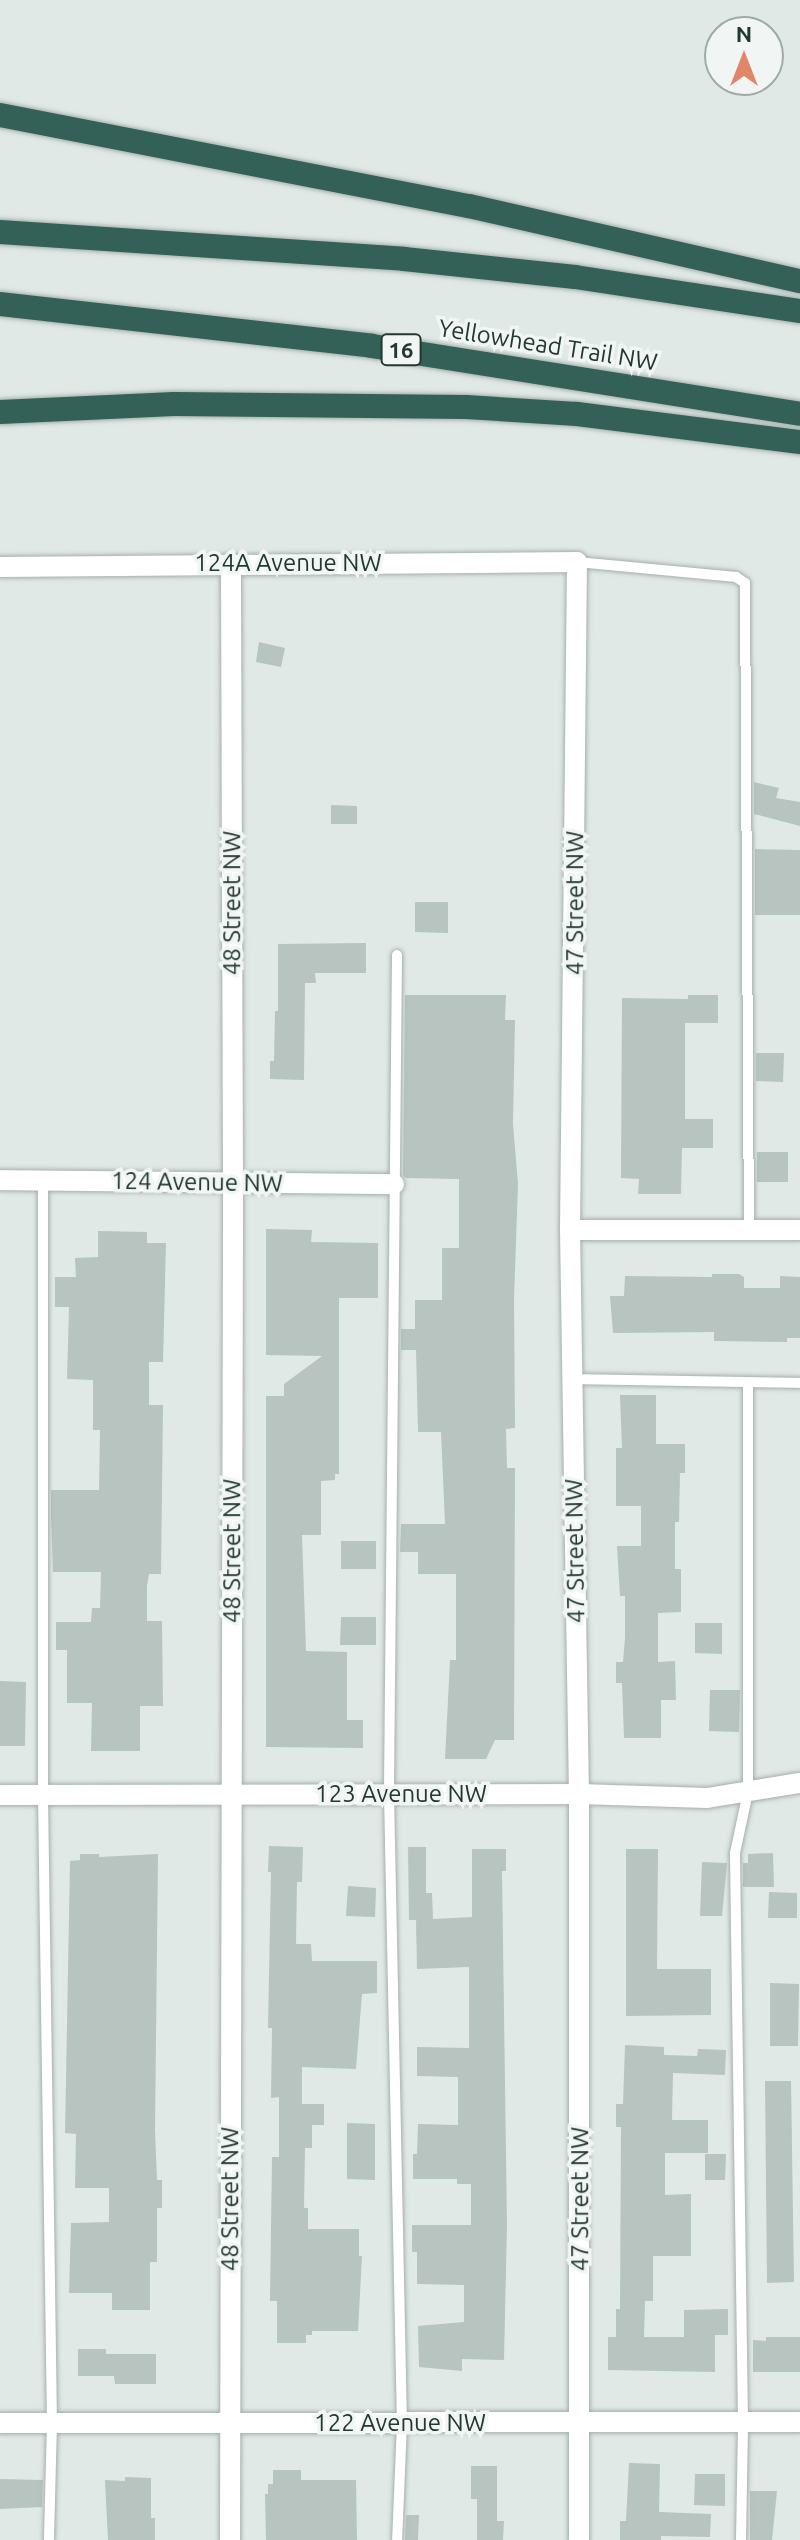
<!DOCTYPE html>
<style>
body{margin:0}
#map{position:relative;width:800px;height:2540px;overflow:hidden;background:#e1e9e6;font-family:Ubuntu,sans-serif}
div>[style]{position:absolute}
.building>*{inset:0;background:#b7c4bf}
.roads{filter:drop-shadow(0 0 2px #a5b0ac) drop-shadow(0 0 2px #a5b0ac)}
.service>*{height:10px;margin:-5px;padding:0 5px;transform-origin:5px;border-radius:5px;background:#fff}
.minor>*{height:20px;margin:-10px;padding:0 10px;transform-origin:10px;border-radius:10px;background:#fff}
.motorway>*{height:24px;margin:-12px;padding:0 12px;transform-origin:12px;border-radius:12px;background:#336057}
span{translate:-50% -50%;white-space:nowrap;text-align:center;line-height:1.15;-webkit-text-stroke:7px #f1f6f4;paint-order:stroke}
.shield-label span{padding:2px 6px;background:#f1f6f4;border:2px solid;border-radius:6px;-webkit-text-stroke-width:0}
.shield-label{font-size:22px;color:#243832;font-weight:700}
.street-label{font-size:24px;color:#243832}
.north{position:absolute;left:704px;top:16px;width:80px;height:80px;box-sizing:border-box;background:#f1f6f4;border:2px solid #9faaa6;border-radius:50%;rotate:0deg;font-size:22px;font-weight:700;line-height:32px;text-align:center;color:#243832}
.north::after{content:'';display:block;margin:auto;width:28px;height:36px;background:#e08669;clip-path:polygon(50% 0,100% 100%,50% 72%,0 100%)}
</style>
<div id="map">
<div class="building">
<i style="clip-path:polygon(259px 642px,285px 648px,281px 667px,256px 662px)"></i>
<i style="clip-path:polygon(754px 782px,779px 788px,776px 798px,800px 802px,800px 826px,754px 814px)"></i>
<i style="clip-path:polygon(331px 805px,357px 806px,357px 824px,331px 824px)"></i>
<i style="clip-path:polygon(755px 849px,800px 850px,800px 915px,755px 915px)"></i>
<i style="clip-path:polygon(415px 902px,448px 902px,448px 933px,415px 932px)"></i>
<i style="clip-path:polygon(366px 943px,366px 973px,315px 973px,316px 983px,305px 983px,304px 1080px,270px 1079px,270px 1061px,274px 1061px,275px 1011px,278px 1011px,278px 944px)"></i>
<i style="clip-path:polygon(405px 995px,506px 995px,505px 1020px,515px 1020px,513px 1124px,518px 1184px,514px 1299px,515px 1428px,506px 1429px,507px 1468px,515px 1468px,514px 1740px,495px 1740px,486px 1759px,445px 1759px,450px 1660px,456px 1660px,456px 1574px,418px 1574px,418px 1552px,400px 1552px,401px 1524px,445px 1524px,441px 1432px,418px 1432px,416px 1350px,401px 1350px,401px 1329px,415px 1329px,415px 1300px,442px 1300px,442px 1248px,459px 1248px,459px 1179px,406px 1178px,403px 1175px)"></i>
<i style="clip-path:polygon(688px 995px,718px 995px,718px 1023px,685px 1023px,685px 1119px,713px 1119px,713px 1148px,682px 1148px,681px 1194px,638px 1194px,639px 1179px,621px 1178px,622px 998px,688px 999px)"></i>
<i style="clip-path:polygon(756px 1053px,784px 1053px,783px 1082px,756px 1081px)"></i>
<i style="clip-path:polygon(757px 1152px,788px 1152px,788px 1182px,757px 1182px)"></i>
<i style="clip-path:polygon(266px 1229px,312px 1230px,311px 1242px,378px 1243px,378px 1298px,339px 1298px,339px 1474px,335px 1474px,335px 1480px,321px 1481px,321px 1535px,302px 1535px,306px 1651px,347px 1652px,347px 1720px,363px 1720px,363px 1748px,266px 1747px,266px 1396px,284px 1396px,284px 1384px,322px 1356px,266px 1355px)"></i>
<i style="clip-path:polygon(98px 1231px,147px 1232px,147px 1243px,166px 1243px,163px 1362px,149px 1362px,149px 1405px,163px 1405px,161px 1574px,149px 1574px,147px 1586px,147px 1621px,162px 1621px,163px 1706px,140px 1706px,140px 1751px,91px 1751px,92px 1703px,67px 1703px,67px 1650px,56px 1650px,56px 1622px,91px 1622px,92px 1608px,100px 1608px,101px 1572px,53px 1572px,51px 1516px,51px 1490px,99px 1490px,100px 1430px,93px 1430px,93px 1380px,67px 1379px,69px 1307px,55px 1307px,55px 1277px,76px 1277px,75px 1258px,98px 1257px)"></i>
<i style="clip-path:polygon(712px 1274px,739px 1274px,744px 1277px,744px 1288px,780px 1288px,780px 1276px,800px 1277px,800px 1338px,787px 1338px,787px 1342px,714px 1341px,714px 1332px,613px 1333px,610px 1296px,624px 1296px,625px 1276px,712px 1277px)"></i>
<i style="clip-path:polygon(620px 1395px,656px 1395px,656px 1444px,685px 1444px,685px 1473px,680px 1473px,679px 1522px,675px 1522px,675px 1569px,681px 1569px,681px 1612px,658px 1613px,658px 1662px,675px 1661px,676px 1700px,661px 1700px,661px 1738px,624px 1738px,622px 1683px,616px 1683px,616px 1662px,623px 1662px,625px 1638px,625px 1596px,620px 1596px,617px 1546px,641px 1546px,641px 1506px,616px 1506px,616px 1448px,622px 1448px)"></i>
<i style="clip-path:polygon(341px 1541px,376px 1541px,376px 1569px,341px 1569px)"></i>
<i style="clip-path:polygon(341px 1617px,376px 1617px,376px 1645px,340px 1645px)"></i>
<i style="clip-path:polygon(695px 1623px,722px 1623px,722px 1654px,695px 1653px)"></i>
<i style="clip-path:polygon(0 1681px,26px 1682px,25px 1746px,0 1746px)"></i>
<i style="clip-path:polygon(710px 1690px,740px 1690px,739px 1732px,709px 1731px)"></i>
<i style="clip-path:polygon(269px 1846px,303px 1847px,302px 1882px,297px 1882px,296px 1944px,311px 1944px,312px 1961px,377px 1961px,377px 1993px,362px 1994px,356px 2069px,302px 2067px,302px 2104px,324px 2104px,324px 2125px,312px 2125px,312px 2148px,305px 2148px,304px 2208px,308px 2208px,308px 2229px,359px 2229px,359px 2256px,362px 2256px,358px 2331px,312px 2331px,312px 2335px,306px 2335px,306px 2343px,277px 2343px,277px 2301px,270px 2301px,272px 2157px,279px 2157px,279px 2097px,271px 2098px,272px 2028px,268px 2028px,271px 1872px,268px 1872px)"></i>
<i style="clip-path:polygon(408px 1847px,426px 1847px,426px 1893px,432px 1893px,433px 1919px,472px 1917px,472px 1849px,506px 1849px,506px 1871px,502px 1871px,507px 2225px,504px 2360px,462px 2359px,462px 2371px,419px 2367px,418px 2326px,464px 2322px,464px 2285px,417px 2284px,417px 2252px,412px 2252px,412px 2225px,471px 2225px,471px 2184px,457px 2184px,457px 2179px,413px 2179px,413px 2154px,417px 2154px,418px 2124px,458px 2125px,458px 2077px,417px 2076px,417px 2047px,469px 2048px,469px 1967px,417px 1969px,416px 1920px,409px 1920px)"></i>
<i style="clip-path:polygon(626px 1849px,658px 1849px,657px 1969px,711px 1969px,711px 2015px,626px 2016px)"></i>
<i style="clip-path:polygon(773px 1853px,774px 1887px,743px 1887px,743px 1863px,748px 1863px,748px 1854px)"></i>
<i style="clip-path:polygon(80px 1854px,99px 1854px,99px 1857px,158px 1854px,155px 2130px,157px 2180px,162px 2180px,162px 2208px,157px 2208px,157px 2262px,150px 2262px,150px 2310px,112px 2310px,112px 2293px,69px 2293px,71px 2223px,109px 2222px,109px 2188px,75px 2188px,76px 2134px,65px 2133px,70px 1861px,80px 1860px)"></i>
<i style="clip-path:polygon(702px 1862px,727px 1863px,722px 1916px,700px 1916px)"></i>
<i style="clip-path:polygon(348px 1886px,376px 1888px,375px 1917px,346px 1916px)"></i>
<i style="clip-path:polygon(769px 1892px,797px 1893px,797px 1918px,768px 1918px)"></i>
<i style="clip-path:polygon(770px 1983px,799px 1984px,798px 2046px,770px 2046px)"></i>
<i style="clip-path:polygon(625px 2045px,664px 2047px,664px 2055px,697px 2056px,698px 2049px,726px 2050px,725px 2075px,673px 2073px,672px 2120px,708px 2120px,708px 2153px,665px 2153px,665px 2195px,691px 2194px,691px 2256px,653px 2256px,653px 2301px,645px 2301px,644px 2337px,684px 2337px,684px 2310px,728px 2309px,728px 2335px,715px 2335px,715px 2372px,608px 2370px,608px 2337px,616px 2337px,616px 2309px,620px 2309px,621px 2127px,616px 2127px,616px 2104px,623px 2104px)"></i>
<i style="clip-path:polygon(765px 2081px,791px 2081px,794px 2282px,767px 2283px)"></i>
<i style="clip-path:polygon(347px 2123px,375px 2124px,375px 2180px,347px 2179px)"></i>
<i style="clip-path:polygon(705px 2154px,726px 2154px,725px 2180px,705px 2180px)"></i>
<i style="clip-path:polygon(766px 2337px,800px 2337px,800px 2372px,753px 2372px,753px 2340px,766px 2341px)"></i>
<i style="clip-path:polygon(78px 2349px,106px 2349px,106px 2354px,156px 2354px,156px 2384px,115px 2384px,114px 2376px,78px 2376px)"></i>
<i style="clip-path:polygon(629px 2463px,660px 2464px,659px 2512px,711px 2514px,710px 2537px,661px 2536px,661px 2540px,620px 2540px,620px 2521px,626px 2521px)"></i>
<i style="clip-path:polygon(471px 2466px,497px 2466px,497px 2521px,504px 2521px,503px 2540px,477px 2540px,477px 2499px,471px 2499px)"></i>
<i style="clip-path:polygon(273px 2470px,301px 2470px,301px 2480px,356px 2480px,357px 2540px,266px 2540px,265px 2494px,268px 2494px,268px 2484px,273px 2484px)"></i>
<i style="clip-path:polygon(695px 2474px,725px 2474px,725px 2506px,694px 2505px)"></i>
<i style="clip-path:polygon(125px 2477px,151px 2478px,151px 2518px,155px 2518px,155px 2540px,108px 2540px,105px 2480px,125px 2481px)"></i>
<i style="clip-path:polygon(0 2479px,43px 2480px,42px 2507px,0 2509px)"></i>
<i style="clip-path:polygon(750px 2491px,777px 2491px,772px 2540px,750px 2540px)"></i>
<i style="clip-path:polygon(406px 2515px,419px 2515px,418px 2540px,405px 2540px)"></i>
</div>
<div class="roads">
<div class="service">
<i style="left:577px;top:562px;width:160px;rotate:5.4deg"></i>
<i style="left:736px;top:577px;width:11px;rotate:34deg"></i>
<i style="left:745px;top:583px;width:647px;rotate:89.65deg"></i>
<i style="left:397px;top:955px;width:839px;rotate:90.55deg"></i>
<i style="left:389px;top:1794px;width:629px;rotate:88.82deg"></i>
<i style="left:402px;top:2423px;width:117px;rotate:92.4deg"></i>
<i style="left:43px;top:1179px;width:616px;rotate:90deg"></i>
<i style="left:43px;top:1795px;width:628px;rotate:89.18deg"></i>
<i style="left:52px;top:2423px;width:117px;rotate:91.5deg"></i>
<i style="left:573px;top:1379px;width:227px;rotate:1deg"></i>
<i style="left:741px;top:2540px;width:118px;rotate:-89deg"></i>
<i style="left:743px;top:2422px;width:569px;rotate:-90.81deg"></i>
<i style="left:735px;top:1853px;width:62px;rotate:-78deg"></i>
<i style="left:748px;top:1792px;width:410px;rotate:-90deg"></i>
</div>
<div class="minor">
<i style="left:0;top:567px;width:577px;rotate:-0.5deg"></i>
<i style="left:577px;top:562px;width:668px;rotate:90.6deg"></i>
<i style="left:570px;top:1230px;width:564px;rotate:89.09deg"></i>
<i style="left:579px;top:1794px;width:746px;rotate:90deg"></i>
<i style="left:0;top:1180px;width:394px;rotate:0.6deg"></i>
<i style="left:570px;top:1230px;width:230px"></i>
<i style="left:0;top:1795px;width:579px;rotate:-0.1deg"></i>
<i style="left:579px;top:1794px;width:128px;rotate:1.8deg"></i>
<i style="left:707px;top:1798px;width:94px;rotate:-9.2deg"></i>
<i style="left:0;top:2423px;width:800px;rotate:-0.07deg"></i>
<i style="left:230px;top:2540px;width:1358px;rotate:-89.87deg"></i>
<i style="left:233px;top:1182px;width:619px;rotate:-90.19deg"></i>
</div>
<div class="motorway">
<i style="left:0;top:115px;width:478px;rotate:11deg"></i>
<i style="left:469px;top:206px;width:339px;rotate:12.8deg"></i>
<i style="left:0;top:232px;width:405px;rotate:3.8deg"></i>
<i style="left:404px;top:259px;width:172px;rotate:6deg"></i>
<i style="left:575px;top:277px;width:228px;rotate:8.6deg"></i>
<i style="left:0;top:304px;width:374px;rotate:6.4deg"></i>
<i style="left:372px;top:346px;width:433px;rotate:9deg"></i>
<i style="left:0;top:412px;width:174px;rotate:-2.6deg"></i>
<i style="left:174px;top:404px;width:292px;rotate:0.6deg"></i>
<i style="left:466px;top:407px;width:111px;rotate:3.6deg"></i>
<i style="left:577px;top:414px;width:225px;rotate:7.2deg"></i>
</div>
</div>
<div class="shield-label">
<span style="left:401px;top:350px">16</span>
</div>
<div class="street-label">
<span style="left:548px;top:345px;rotate:9deg">Yellowhead Trail NW</span>
<span style="left:288px;top:563px">124A Avenue NW</span>
<span style="left:232px;top:903px;rotate:-90deg">48 Street NW</span>
<span style="left:575px;top:903px;rotate:-90deg">47 Street NW</span>
<span style="left:197px;top:1182px;rotate:1deg">124 Avenue NW</span>
<span style="left:232px;top:1551px;rotate:-90deg">48 Street NW</span>
<span style="left:575px;top:1551px;rotate:-91deg">47 Street NW</span>
<span style="left:401px;top:1794px">123 Avenue NW</span>
<span style="left:230px;top:2199px;rotate:-90deg">48 Street NW</span>
<span style="left:580px;top:2199px;rotate:-90deg">47 Street NW</span>
<span style="left:400px;top:2423px">122 Avenue NW</span>
</div>
<div class="north">N</div>
</div>
